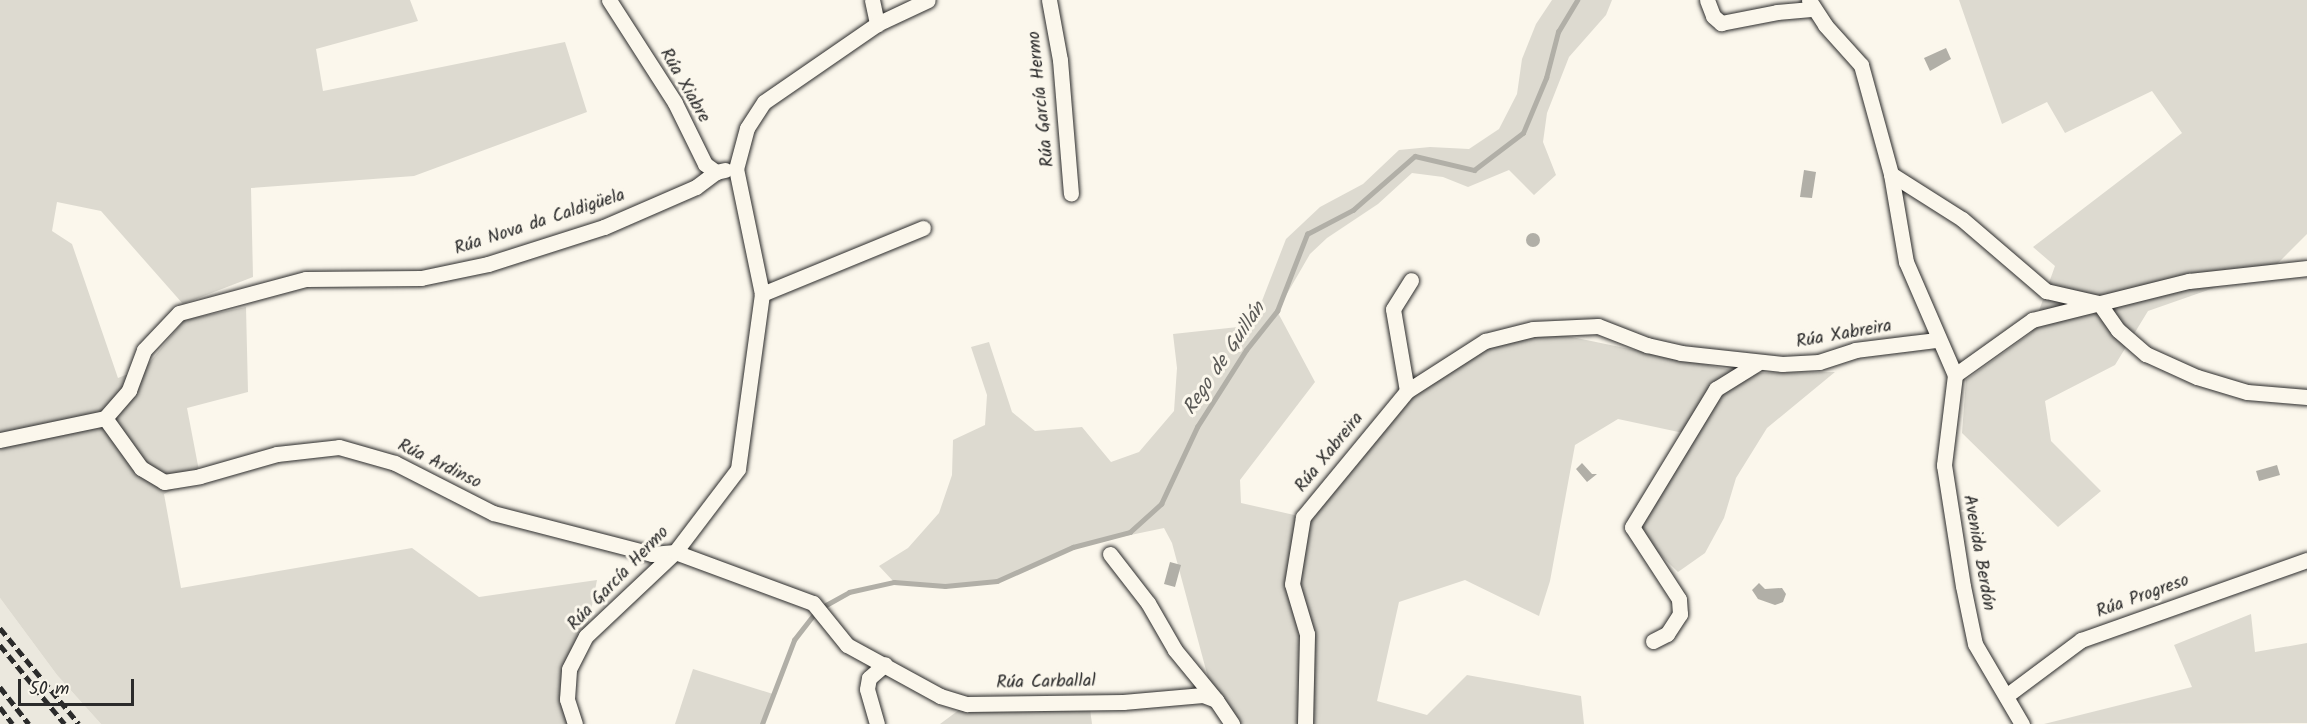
<!DOCTYPE html>
<meta charset="utf-8">
<style>
body{margin:0}
#map{position:relative;width:2307px;height:724px;overflow:hidden;background:#fbf7ec;font-family:Kalam,sans-serif}
div>[style]{position:absolute}
.built>*{inset:0;background:#ebe8de}
.green>*{inset:0;background:#dddad0}
.water>*{inset:0;background:#b1afa7}
.round{border-radius:50%}
.stream>*{height:4.5px;margin:-2.25px;padding:0 2.25px;transform-origin:2.25px;border-radius:2.25px;background:#b1afa7}
.roads{filter:drop-shadow(0 0 2px #2b2b2b) drop-shadow(0 0 2px #2b2b2b)}
.street>*{height:15px;margin:-7.5px;padding:0 7.5px;transform-origin:7.5px;border-radius:7.5px;background:#fbf7ec}
.rail>*{height:4.5px;margin-top:-2.25px;transform-origin:0;background:repeating-linear-gradient(90deg,#2b2b2b 0 9px,transparent 0 13.5px)}
span{translate:-50% -50%;white-space:nowrap;text-align:center;line-height:1.15;-webkit-text-stroke:6px #fbf7ec;paint-order:stroke}
.street-label{font-size:18px;color:#2b2b2b}
.water-label{font-size:20px;color:#5a5956;font-style:italic}
.scale{position:absolute;left:18px;top:679px;width:116px;height:27px;box-sizing:border-box;border:3px solid #2b2b2b;border-top:0;padding-left:8px;font-size:18px;line-height:21px;white-space:nowrap;color:#2b2b2b;-webkit-text-stroke:4px #fbf7ec;paint-order:stroke}
</style>
<div id="map">
<div class="built">
<i style="clip-path:polygon(0 598px,57px 675px,101px 724px,0 724px)"></i>
</div>
<div class="green">
<i style="clip-path:polygon(0 0,410px 0,418px 21px,316px 49px,323px 91px,565px 42px,587px 112px,414px 176px,251px 188px,253px 277px,183px 304px,101px 211px,57px 202px,52px 231px,72px 244px,118px 378px,146px 367px,184px 320px,246px 307px,248px 392px,187px 408px,200px 476px,164px 494px,181px 588px,412px 548px,479px 597px,597px 580px,586px 636px,569px 669px,575px 724px,101px 724px,57px 675px,0 598px)"></i>
<i style="clip-path:polygon(1552px 0,1612px 0,1606px 15px,1569px 57px,1547px 113px,1543px 142px,1556px 175px,1534px 195px,1509px 170px,1468px 187px,1443px 177px,1412px 173px,1378px 204px,1327px 238px,1310px 254px,1277px 311px,1315px 382px,1240px 480px,1241px 503px,1303px 517px,1397px 402px,1448px 364px,1533px 329px,1746px 373px,1835px 372px,1767px 428px,1736px 478px,1724px 518px,1705px 553px,1678px 572px,1632px 527px,1688px 434px,1618px 419px,1575px 445px,1550px 581px,1539px 616px,1465px 580px,1399px 602px,1377px 701px,1427px 715px,1467px 675px,1581px 696px,1584px 724px,1233px 724px,1210px 685px,1172px 543px,1164px 528px,1073px 547px,997px 581px,945px 586px,894px 582px,879px 566px,908px 548px,939px 513px,952px 475px,953px 440px,985px 425px,987px 395px,971px 347px,989px 342px,1012px 412px,1035px 431px,1082px 427px,1111px 462px,1139px 452px,1174px 411px,1177px 368px,1173px 334px,1238px 327px,1260px 306px,1286px 239px,1320px 207px,1363px 184px,1399px 150px,1430px 147px,1469px 149px,1499px 129px,1517px 94px,1522px 59px,1536px 24px)"></i>
<i style="clip-path:polygon(1959px 0,2307px 0,2307px 234px,2274px 267px,2148px 311px,2115px 365px,2045px 401px,2051px 441px,2101px 491px,2058px 527px,1962px 433px,1966px 380px,2031px 333px,2055px 266px,2033px 247px,2182px 133px,2152px 91px,2065px 133px,2047px 102px,2002px 124px)"></i>
<i style="clip-path:polygon(2251px 614px,2255px 652px,2307px 643px,2307px 723px,2044px 724px,2192px 687px,2174px 645px)"></i>
<i style="clip-path:polygon(693px 669px,773px 694px,763px 724px,675px 724px)"></i>
<i style="clip-path:polygon(1089px 701px,1092px 724px,940px 724px,967px 704px)"></i>
</div>
<div class="water">
<i style="clip-path:polygon(1946px 48px,1951px 59px,1930px 71px,1924px 58px)"></i>
<i style="clip-path:polygon(1804px 170px,1816px 172px,1812px 198px,1800px 197px)"></i>
<i class="round" style="left:1526px;top:233px;width:14px;height:14px"></i>
<i style="clip-path:polygon(1582px 463px,1592px 474px,1597px 474px,1587px 482px,1576px 469px)"></i>
<i style="clip-path:polygon(2277px 465px,2280px 475px,2259px 481px,2256px 471px)"></i>
<i style="clip-path:polygon(1170px 562px,1181px 565px,1175px 587px,1164px 584px)"></i>
<i style="clip-path:polygon(1759px 583px,1765px 589px,1782px 588px,1786px 594px,1783px 602px,1775px 605px,1758px 599px,1752px 590px)"></i>
</div>
<div class="stream">
<i style="left:826px;top:605px;width:26px;rotate:-29deg"></i>
<i style="left:849px;top:592px;width:46px;rotate:-12.5deg"></i>
<i style="left:894px;top:582px;width:51px;rotate:4.5deg"></i>
<i style="left:945px;top:586px;width:52px;rotate:-5.5deg"></i>
<i style="left:997px;top:581px;width:83px;rotate:-24.1deg"></i>
<i style="left:1073px;top:547px;width:59px;rotate:-14.7deg"></i>
<i style="left:1130px;top:532px;width:42px;rotate:-42.1deg"></i>
<i style="left:1161px;top:504px;width:85px;rotate:-64.9deg"></i>
<i style="left:1197px;top:427px;width:91px;rotate:-57.5deg"></i>
<i style="left:1246px;top:350px;width:50px;rotate:-51.5deg"></i>
<i style="left:1277px;top:311px;width:83px;rotate:-68.7deg"></i>
<i style="left:1307px;top:234px;width:52px;rotate:-27.6deg"></i>
<i style="left:1353px;top:210px;width:82px;rotate:-41.1deg"></i>
<i style="left:1415px;top:156px;width:61px;rotate:13.3deg"></i>
<i style="left:1474px;top:170px;width:61px;rotate:-37.1deg"></i>
<i style="left:1523px;top:133px;width:60px;rotate:-67.3deg"></i>
<i style="left:1546px;top:78px;width:48px;rotate:-75.4deg"></i>
<i style="left:1558px;top:32px;width:37px;rotate:-59deg"></i>
<i style="left:762px;top:724px;width:90px;rotate:-69.1deg"></i>
<i style="left:794px;top:640px;width:31px;rotate:-52deg"></i>
</div>
<div class="roads">
<div class="street">
<i style="left:609px;top:0;width:122px;rotate:57.3deg"></i>
<i style="left:675px;top:103px;width:68px;rotate:63.8deg"></i>
<i style="left:705px;top:164px;width:14px;rotate:36deg"></i>
<i style="left:716px;top:172px;width:9px;rotate:-13deg"></i>
<i style="left:872px;top:0;width:25px;rotate:78deg"></i>
<i style="left:1049px;top:0;width:61px;rotate:79.6deg"></i>
<i style="left:1060px;top:60px;width:134px;rotate:85.3deg"></i>
<i style="left:1707px;top:0;width:17px;rotate:69deg"></i>
<i style="left:1713px;top:16px;width:11px;rotate:41deg"></i>
<i style="left:1721px;top:23px;width:57px;rotate:-11.1deg"></i>
<i style="left:1777px;top:12px;width:37px;rotate:-5deg"></i>
<i style="left:1809px;top:0;width:30px;rotate:57deg"></i>
<i style="left:1825px;top:25px;width:54px;rotate:48deg"></i>
<i style="left:1861px;top:65px;width:113px;rotate:74.6deg"></i>
<i style="left:762px;top:294px;width:174px;rotate:-22.3deg"></i>
<i style="left:2099px;top:303px;width:33px;rotate:55deg"></i>
<i style="left:2118px;top:330px;width:37px;rotate:41deg"></i>
<i style="left:2146px;top:354px;width:56px;rotate:24.3deg"></i>
<i style="left:2197px;top:377px;width:52px;rotate:16.7deg"></i>
<i style="left:2247px;top:392px;width:60px;rotate:4.8deg"></i>
<i style="left:1955px;top:375px;width:123px;rotate:-113.4deg"></i>
<i style="left:1906px;top:262px;width:89px;rotate:-99.7deg"></i>
<i style="left:1891px;top:174px;width:84px;rotate:32.4deg"></i>
<i style="left:1962px;top:219px;width:111px;rotate:40.6deg"></i>
<i style="left:2046px;top:291px;width:54px;rotate:12.8deg"></i>
<i style="left:1955px;top:375px;width:95px;rotate:-35.5deg"></i>
<i style="left:2032px;top:320px;width:162px;rotate:-14deg"></i>
<i style="left:2189px;top:281px;width:119px;rotate:-6.3deg"></i>
<i style="left:1955px;top:375px;width:91px;rotate:97deg"></i>
<i style="left:1944px;top:465px;width:122px;rotate:81.1deg"></i>
<i style="left:1963px;top:586px;width:59px;rotate:78.3deg"></i>
<i style="left:1975px;top:644px;width:93px;rotate:59.6deg"></i>
<i style="left:1407px;top:391px;width:83px;rotate:-99.7deg"></i>
<i style="left:1393px;top:309px;width:34px;rotate:-58deg"></i>
<i style="left:105px;top:418px;width:62px;rotate:54.2deg"></i>
<i style="left:141px;top:468px;width:27px;rotate:31deg"></i>
<i style="left:164px;top:482px;width:36px;rotate:-9deg"></i>
<i style="left:200px;top:476px;width:80px;rotate:-15.9deg"></i>
<i style="left:277px;top:454px;width:62px;rotate:-6.4deg"></i>
<i style="left:339px;top:447px;width:58px;rotate:15.9deg"></i>
<i style="left:395px;top:463px;width:110px;rotate:27deg"></i>
<i style="left:493px;top:513px;width:164px;rotate:14.5deg"></i>
<i style="left:652px;top:554px;width:23px;rotate:-5deg"></i>
<i style="left:675px;top:552px;width:147px;rotate:20.3deg"></i>
<i style="left:813px;top:603px;width:54px;rotate:51deg"></i>
<i style="left:847px;top:645px;width:106px;rotate:28.7deg"></i>
<i style="left:940px;top:696px;width:28px;rotate:17deg"></i>
<i style="left:967px;top:704px;width:156px;rotate:-0.7deg"></i>
<i style="left:1123px;top:702px;width:80px;rotate:-5deg"></i>
<i style="left:1203px;top:695px;width:14px;rotate:21deg"></i>
<i style="left:1216px;top:700px;width:29px;rotate:56deg"></i>
<i style="left:105px;top:418px;width:37px;rotate:-49deg"></i>
<i style="left:129px;top:390px;width:43px;rotate:-69.4deg"></i>
<i style="left:144px;top:350px;width:51px;rotate:-46.6deg"></i>
<i style="left:179px;top:313px;width:131px;rotate:-15deg"></i>
<i style="left:306px;top:279px;width:115px;rotate:-0.5deg"></i>
<i style="left:421px;top:278px;width:68px;rotate:-11.8deg"></i>
<i style="left:488px;top:264px;width:122px;rotate:-17.7deg"></i>
<i style="left:604px;top:227px;width:100px;rotate:-23.5deg"></i>
<i style="left:696px;top:187px;width:25px;rotate:-37deg"></i>
<i style="left:0;top:440px;width:107px;rotate:-11.8deg"></i>
<i style="left:1110px;top:554px;width:62px;rotate:52.2deg"></i>
<i style="left:1148px;top:603px;width:54px;rotate:60.1deg"></i>
<i style="left:1175px;top:650px;width:65px;rotate:50.6deg"></i>
<i style="left:1653px;top:641px;width:16px;rotate:-27deg"></i>
<i style="left:1667px;top:634px;width:24px;rotate:-57deg"></i>
<i style="left:1680px;top:614px;width:15px;rotate:-94deg"></i>
<i style="left:1679px;top:599px;width:86px;rotate:-123.1deg"></i>
<i style="left:1632px;top:527px;width:162px;rotate:-58.7deg"></i>
<i style="left:1716px;top:389px;width:49px;rotate:-31.8deg"></i>
<i style="left:2006px;top:696px;width:94px;rotate:-36.7deg"></i>
<i style="left:2081px;top:640px;width:240px;rotate:-19.5deg"></i>
<i style="left:575px;top:724px;width:26px;rotate:-108deg"></i>
<i style="left:567px;top:699px;width:30px;rotate:-86deg"></i>
<i style="left:569px;top:669px;width:37px;rotate:-63deg"></i>
<i style="left:586px;top:636px;width:122px;rotate:-43.3deg"></i>
<i style="left:675px;top:552px;width:104px;rotate:-52.8deg"></i>
<i style="left:738px;top:469px;width:177px;rotate:-82.2deg"></i>
<i style="left:762px;top:294px;width:128px;rotate:-101.7deg"></i>
<i style="left:736px;top:169px;width:42px;rotate:-75deg"></i>
<i style="left:747px;top:128px;width:31px;rotate:-57deg"></i>
<i style="left:764px;top:102px;width:137px;rotate:-34.6deg"></i>
<i style="left:877px;top:24px;width:56px;rotate:-25.2deg"></i>
<i style="left:877px;top:724px;width:36px;rotate:-106deg"></i>
<i style="left:867px;top:689px;width:11px;rotate:-80deg"></i>
<i style="left:869px;top:678px;width:21px;rotate:-41deg"></i>
<i style="left:1305px;top:724px;width:90px;rotate:-88.7deg"></i>
<i style="left:1307px;top:634px;width:52px;rotate:-106.7deg"></i>
<i style="left:1292px;top:584px;width:68px;rotate:-80.7deg"></i>
<i style="left:1303px;top:517px;width:163px;rotate:-50.5deg"></i>
<i style="left:1407px;top:391px;width:93px;rotate:-32.7deg"></i>
<i style="left:1485px;top:341px;width:49px;rotate:-14deg"></i>
<i style="left:1533px;top:329px;width:65px;rotate:-2.6deg"></i>
<i style="left:1598px;top:326px;width:53px;rotate:21.2deg"></i>
<i style="left:1647px;top:345px;width:35px;rotate:13deg"></i>
<i style="left:1681px;top:353px;width:102px;rotate:6.2deg"></i>
<i style="left:1782px;top:364px;width:37px;rotate:-3deg"></i>
<i style="left:1819px;top:362px;width:38px;rotate:-18deg"></i>
<i style="left:1855px;top:350px;width:83px;rotate:-7deg"></i>
</div>
</div>
<div class="rail">
<i style="left:0;top:628px;width:124px;rotate:50.5deg"></i>
<i style="left:0;top:645px;width:102px;rotate:50.6deg"></i>
<i style="left:0;top:687px;width:47px;rotate:51.9deg"></i>
<i style="left:0;top:707px;width:21px;rotate:53deg"></i>
</div>
<div class="street-label">
<span style="left:684px;top:86px;rotate:60deg">Rúa Xiabre</span>
<span style="left:1042px;top:99px;rotate:-96deg">Rúa García Hermo</span>
<span style="left:540px;top:223px;rotate:-18deg">Rúa Nova da Caldigüela</span>
<span style="left:1844px;top:335px;rotate:-10deg">Rúa Xabreira</span>
<span style="left:1330px;top:453px;rotate:-51deg">Rúa Xabreira</span>
<span style="left:439px;top:465px;rotate:26deg">Rúa Ardinso</span>
<span style="left:1978px;top:553px;rotate:80deg">Avenida Berdón</span>
<span style="left:619px;top:579px;rotate:-46deg">Rúa García Hermo</span>
<span style="left:2143px;top:597px;rotate:-20deg">Rúa Progreso</span>
<span style="left:1046px;top:683px;rotate:-1deg">Rúa Carballal</span>
</div>
<div class="water-label">
<span style="left:1225px;top:359px;rotate:-56deg">Rego de Guillán</span>
</div>
<div class="scale">50 m</div>
</div>
